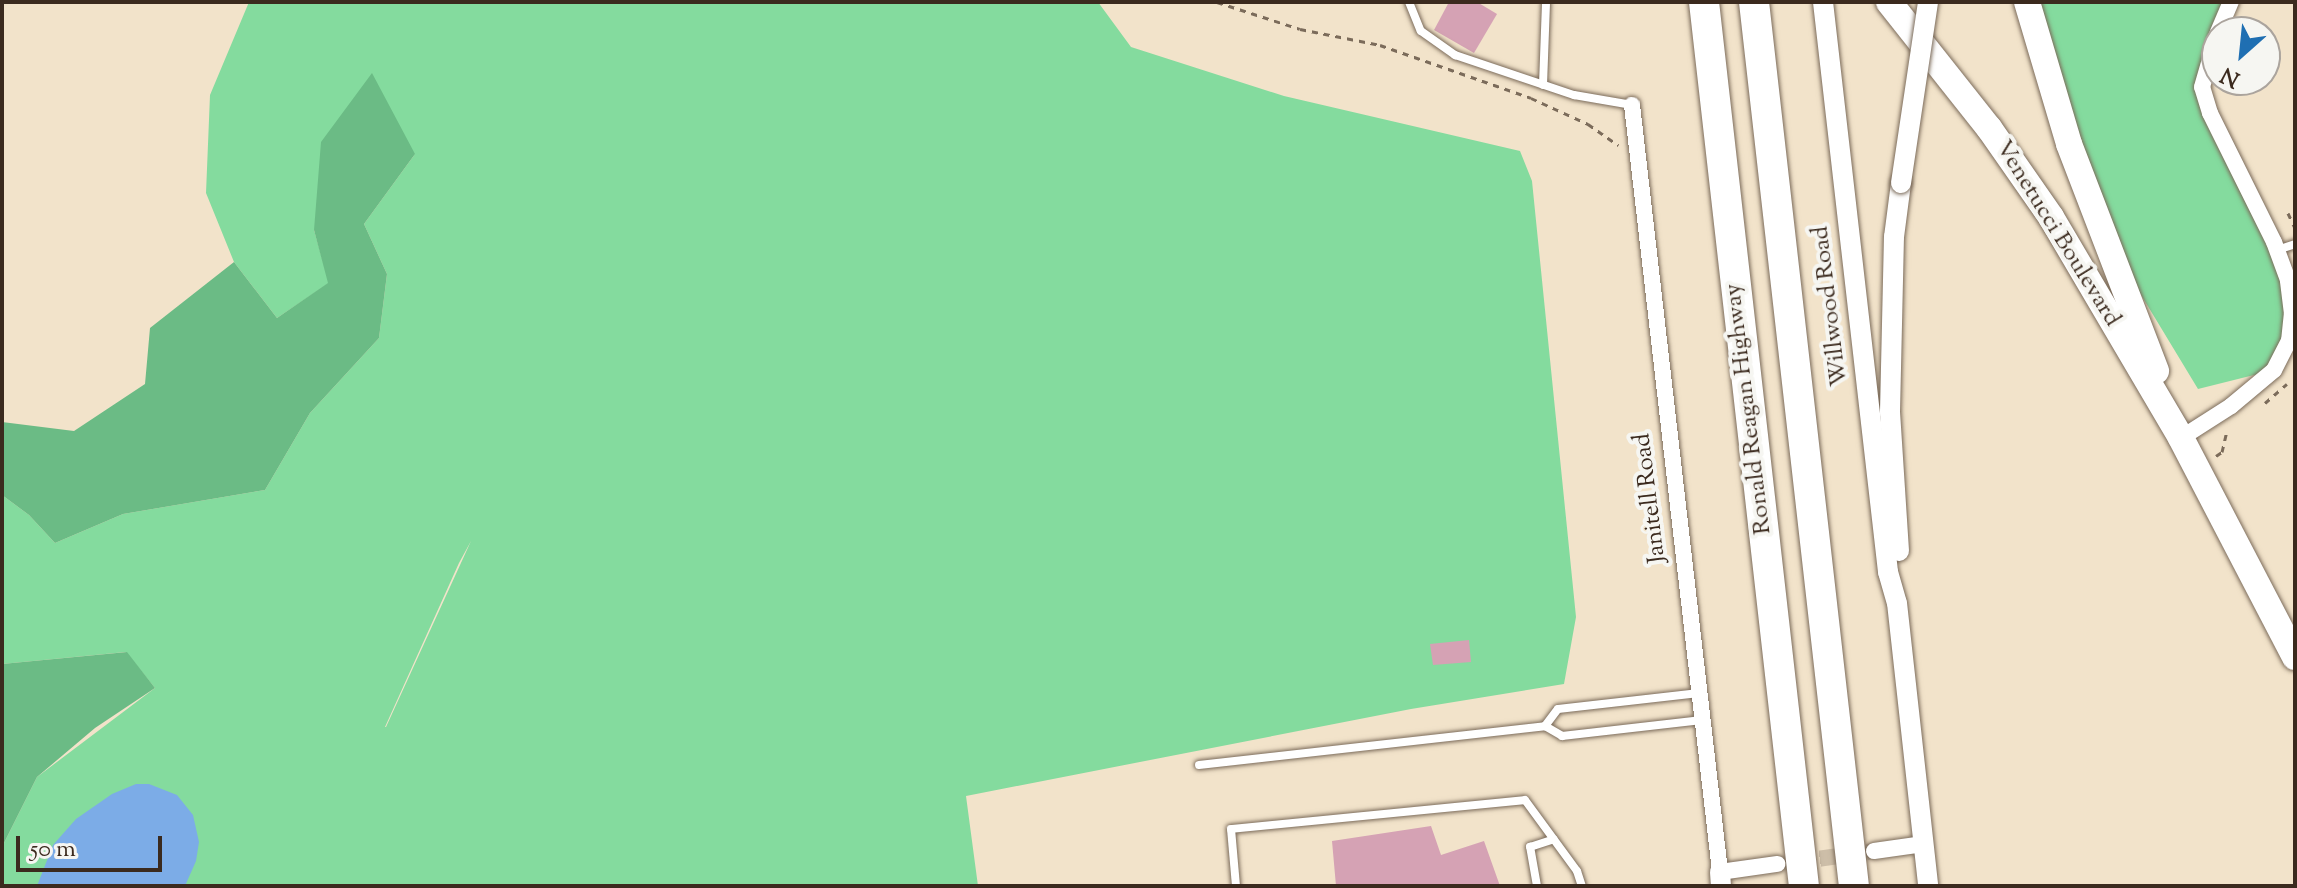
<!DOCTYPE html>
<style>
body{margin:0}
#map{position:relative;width:2297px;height:888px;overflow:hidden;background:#f2e3ca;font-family:"Sorts Mill Goudy",serif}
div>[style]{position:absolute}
.green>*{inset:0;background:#84db9e}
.forest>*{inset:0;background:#6bbb85}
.water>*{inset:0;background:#7cace7}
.building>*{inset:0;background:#d5a2b4}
.minor-tunnel>*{height:16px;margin-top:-8px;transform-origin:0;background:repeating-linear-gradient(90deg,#cdbea8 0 16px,transparent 0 24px)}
.path>*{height:3px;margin-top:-1.5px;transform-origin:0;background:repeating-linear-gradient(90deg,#7b6b5a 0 6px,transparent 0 12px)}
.roads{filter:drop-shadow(0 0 2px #7b6b5a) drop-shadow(0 0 2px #7b6b5a)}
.service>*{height:8px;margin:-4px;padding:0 4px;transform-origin:4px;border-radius:4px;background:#fff}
.minor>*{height:16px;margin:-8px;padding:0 8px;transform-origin:8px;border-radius:8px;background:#fff}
.tertiary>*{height:20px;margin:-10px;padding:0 10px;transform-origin:10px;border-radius:10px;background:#fff}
.primary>*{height:26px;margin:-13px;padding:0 13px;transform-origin:13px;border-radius:13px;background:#fff}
.motorway>*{height:30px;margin:-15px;padding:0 15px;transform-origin:15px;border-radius:15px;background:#fff}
.bridges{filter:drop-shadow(0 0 2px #7b6b5a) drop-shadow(0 0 2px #7b6b5a)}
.tertiary-bridge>*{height:20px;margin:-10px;padding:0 10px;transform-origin:10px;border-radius:10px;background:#fff}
span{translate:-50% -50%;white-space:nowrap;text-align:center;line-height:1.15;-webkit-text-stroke:8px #f6f6f2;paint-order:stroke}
.street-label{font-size:24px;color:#3b2a1e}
.frame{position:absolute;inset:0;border:4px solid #3b2a1e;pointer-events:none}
.north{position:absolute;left:2201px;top:16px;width:80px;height:80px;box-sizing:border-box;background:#f6f6f2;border:2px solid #aba49d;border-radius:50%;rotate:207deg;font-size:22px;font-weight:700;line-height:32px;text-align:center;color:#3b2a1e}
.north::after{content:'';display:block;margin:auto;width:28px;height:36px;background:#1f6fb2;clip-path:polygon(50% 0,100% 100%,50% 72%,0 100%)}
.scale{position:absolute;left:16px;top:836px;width:146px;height:36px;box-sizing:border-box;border:4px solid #3b2a1e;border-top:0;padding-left:10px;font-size:24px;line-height:28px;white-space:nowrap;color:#3b2a1e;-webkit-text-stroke:6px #f6f6f2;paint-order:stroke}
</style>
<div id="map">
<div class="green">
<i style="clip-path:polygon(evenodd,249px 2px,1098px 2px,1131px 47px,1284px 96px,1520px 151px,1532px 181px,1576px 617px,1564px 684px,1411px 709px,966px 796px,978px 886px,2px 886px,2px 847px,37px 777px,155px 688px,126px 652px,2px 664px,2px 495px,29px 515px,55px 543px,123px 514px,265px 490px,310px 413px,379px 338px,387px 274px,364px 224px,415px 154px,314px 230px,329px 283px,277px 318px,234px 262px,206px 193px,210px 95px,249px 2px,471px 541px,386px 727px,385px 727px,459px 563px,471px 541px)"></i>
<i style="clip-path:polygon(2026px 2px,2231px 2px,2211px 50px,2210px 113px,2274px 242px,2292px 314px,2274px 370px,2198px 389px,2103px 232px)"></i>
</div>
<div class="forest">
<i style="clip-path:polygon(372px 73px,415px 154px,364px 224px,387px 274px,379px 338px,310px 413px,265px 490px,123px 514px,55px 543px,29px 515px,2px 495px,2px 422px,74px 431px,145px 384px,150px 328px,234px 262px,277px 318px,328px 283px,314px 230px,321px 142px)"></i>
<i style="clip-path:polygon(127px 652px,155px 688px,95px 728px,37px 777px,2px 847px,2px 664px)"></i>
</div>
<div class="water">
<i style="clip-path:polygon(136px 784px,149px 784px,177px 795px,193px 815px,199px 842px,196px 861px,185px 886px,37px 886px,53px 845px,76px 819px,112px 794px)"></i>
</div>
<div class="building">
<i style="clip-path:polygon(1449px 2px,1477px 2px,1497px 14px,1474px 53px,1434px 30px)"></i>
<i style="clip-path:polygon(1469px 640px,1471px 662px,1433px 665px,1430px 644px)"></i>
<i style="clip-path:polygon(1431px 826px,1441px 855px,1484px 841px,1500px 886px,1336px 886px,1332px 841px)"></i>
</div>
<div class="minor-tunnel">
<i style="left:1796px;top:862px;width:79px;rotate:-8deg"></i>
</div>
<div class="path">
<i style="left:1217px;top:2px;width:87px;rotate:18deg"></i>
<i style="left:1300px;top:29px;width:82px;rotate:11.3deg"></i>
<i style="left:1380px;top:45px;width:160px;rotate:19.3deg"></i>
<i style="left:1531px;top:98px;width:63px;rotate:24.5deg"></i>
<i style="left:1588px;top:124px;width:37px;rotate:35deg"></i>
<i style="left:2288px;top:213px;width:17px;rotate:65deg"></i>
<i style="left:2265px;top:403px;width:29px;rotate:-41deg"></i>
<i style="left:2216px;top:456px;width:7px;rotate:-34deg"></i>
<i style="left:2222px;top:452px;width:22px;rotate:-77deg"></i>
</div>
<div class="roads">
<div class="service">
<i style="left:1409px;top:2px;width:31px;rotate:68deg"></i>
<i style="left:1421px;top:31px;width:42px;rotate:35.2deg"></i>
<i style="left:1455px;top:55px;width:126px;rotate:18.6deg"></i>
<i style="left:1574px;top:95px;width:59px;rotate:9.8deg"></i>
<i style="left:1543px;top:85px;width:83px;rotate:-87.9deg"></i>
<i style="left:2277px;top:250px;width:19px;rotate:-18deg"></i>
<i style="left:1545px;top:726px;width:21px;rotate:-53deg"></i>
<i style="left:1558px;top:709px;width:142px;rotate:-6.5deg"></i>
<i style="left:1199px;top:765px;width:348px;rotate:-6.4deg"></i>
<i style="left:1545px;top:726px;width:20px;rotate:30deg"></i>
<i style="left:1562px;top:736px;width:141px;rotate:-6.5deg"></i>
<i style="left:1236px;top:886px;width:57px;rotate:-95deg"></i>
<i style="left:1231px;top:829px;width:295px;rotate:-5.6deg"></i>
<i style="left:1525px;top:800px;width:88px;rotate:53.8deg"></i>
<i style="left:1577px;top:871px;width:16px;rotate:72deg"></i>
<i style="left:1537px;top:886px;width:40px;rotate:-100deg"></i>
<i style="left:1530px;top:847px;width:25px;rotate:-18deg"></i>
</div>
<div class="minor">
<i style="left:2218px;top:32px;width:33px;rotate:-67deg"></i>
<i style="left:1632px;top:105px;width:772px;rotate:83.45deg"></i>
<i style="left:1720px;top:872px;width:58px;rotate:-8deg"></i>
<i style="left:2181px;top:438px;width:59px;rotate:-32.6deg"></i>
<i style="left:2231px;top:406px;width:56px;rotate:-39.9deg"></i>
<i style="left:2274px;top:370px;width:33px;rotate:-63deg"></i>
<i style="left:2289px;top:341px;width:27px;rotate:-84deg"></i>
<i style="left:2292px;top:314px;width:34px;rotate:-97deg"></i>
<i style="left:2288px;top:280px;width:40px;rotate:-110.2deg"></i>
<i style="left:2274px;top:242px;width:144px;rotate:-116.4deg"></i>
<i style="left:2210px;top:113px;width:27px;rotate:-107deg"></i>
<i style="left:2202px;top:87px;width:54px;rotate:-73.9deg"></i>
<i style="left:1874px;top:851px;width:50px;rotate:-8deg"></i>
</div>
<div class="tertiary">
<i style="left:1823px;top:2px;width:574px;rotate:83.49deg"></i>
<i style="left:1888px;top:572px;width:32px;rotate:74deg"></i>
<i style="left:1897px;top:603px;width:285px;rotate:83.7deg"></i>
<i style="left:1899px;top:551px;width:139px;rotate:-93.7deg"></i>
<i style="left:1890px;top:412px;width:175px;rotate:-88.7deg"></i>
<i style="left:1894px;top:237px;width:54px;rotate:-82.6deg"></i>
<i style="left:1720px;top:872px;width:14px;rotate:86deg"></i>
</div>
<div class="primary">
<i style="left:1889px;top:2px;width:161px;rotate:51.6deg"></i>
<i style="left:1989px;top:128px;width:108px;rotate:55.1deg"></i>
<i style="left:2051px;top:217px;width:256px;rotate:59.5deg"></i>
<i style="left:2181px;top:438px;width:247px;rotate:62.5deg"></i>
<i style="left:2027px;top:2px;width:148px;rotate:73.5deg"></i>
<i style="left:2069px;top:144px;width:243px;rotate:69deg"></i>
</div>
<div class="motorway">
<i style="left:1704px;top:2px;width:890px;rotate:83.55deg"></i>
<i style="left:1754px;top:2px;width:890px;rotate:83.55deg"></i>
</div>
</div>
<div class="bridges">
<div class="tertiary-bridge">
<i style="left:1901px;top:183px;width:183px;rotate:-81.5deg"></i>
</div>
</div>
<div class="street-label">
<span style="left:2057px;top:234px;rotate:58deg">Venetucci Boulevard</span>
<span style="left:1831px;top:306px;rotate:-97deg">Willwood Road</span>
<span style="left:1749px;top:409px;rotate:-97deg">Ronald Reagan Highway</span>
<span style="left:1651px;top:498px;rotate:-97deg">Janitell Road</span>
</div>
<div class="frame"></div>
<div class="north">N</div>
<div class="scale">50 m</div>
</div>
